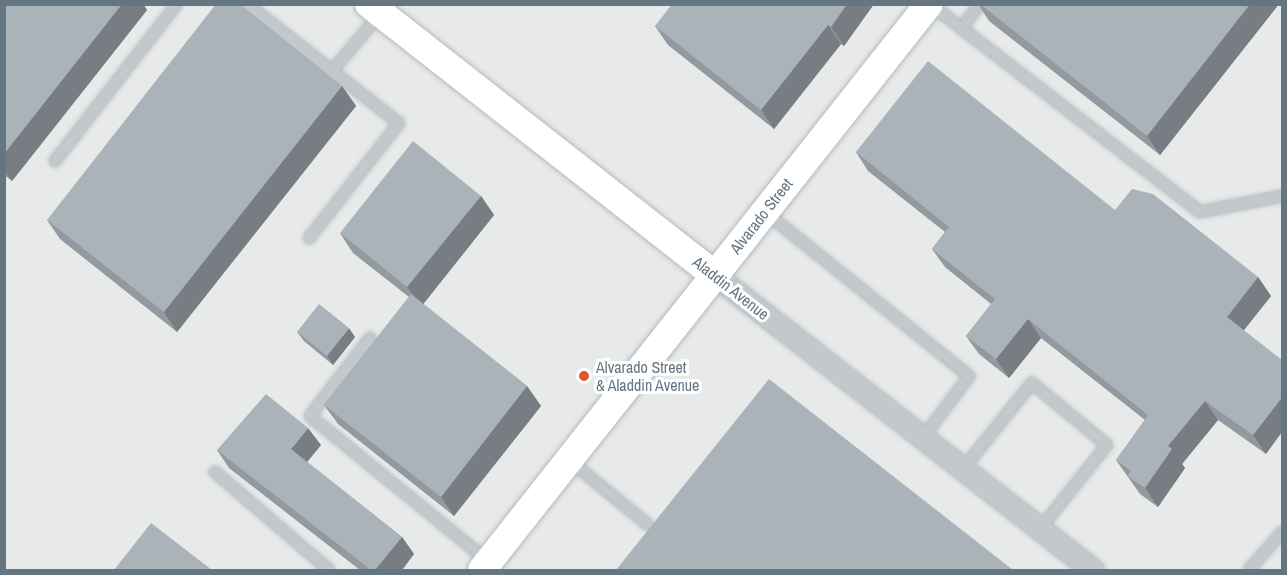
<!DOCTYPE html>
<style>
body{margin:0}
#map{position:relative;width:1287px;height:575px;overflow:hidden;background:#fafaf8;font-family:"Archivo Narrow",sans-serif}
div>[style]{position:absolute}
.built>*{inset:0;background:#e8e9e9}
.roads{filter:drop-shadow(0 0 2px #b3babf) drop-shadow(0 0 2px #b3babf)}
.lane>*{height:10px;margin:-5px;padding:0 5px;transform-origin:5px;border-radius:5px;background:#c3c8cc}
.street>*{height:21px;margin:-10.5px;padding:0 10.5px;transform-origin:10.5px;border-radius:10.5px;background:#c3c8cc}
.secondary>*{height:28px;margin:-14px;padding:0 14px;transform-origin:14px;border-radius:14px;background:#fff}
.wall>*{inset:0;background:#929a9f}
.shaded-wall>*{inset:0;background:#777d82}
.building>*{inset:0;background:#aab3b9}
.dots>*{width:16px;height:16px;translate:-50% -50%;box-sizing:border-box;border:3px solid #fff;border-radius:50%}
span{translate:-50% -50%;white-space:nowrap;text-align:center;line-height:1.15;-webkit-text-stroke:6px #fff;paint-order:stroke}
.street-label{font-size:16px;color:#657683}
.poi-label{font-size:16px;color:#657683}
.left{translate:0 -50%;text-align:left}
.frame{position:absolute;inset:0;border:6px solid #657683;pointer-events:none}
</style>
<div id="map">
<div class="built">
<i style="clip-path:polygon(5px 5px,1282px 5px,1282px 570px,5px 570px)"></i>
</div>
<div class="roads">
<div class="lane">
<i style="left:247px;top:4px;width:193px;rotate:38.1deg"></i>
<i style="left:399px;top:123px;width:146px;rotate:128deg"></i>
<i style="left:930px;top:4px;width:341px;rotate:37.6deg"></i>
<i style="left:1200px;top:212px;width:84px;rotate:-11deg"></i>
<i style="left:961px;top:29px;width:31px;rotate:-53deg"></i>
<i style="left:333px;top:70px;width:72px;rotate:-50.1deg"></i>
<i style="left:55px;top:161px;width:199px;rotate:-52.2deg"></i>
<i style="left:765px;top:212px;width:262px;rotate:38.8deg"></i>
<i style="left:969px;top:376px;width:77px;rotate:126.6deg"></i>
<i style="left:370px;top:338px;width:98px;rotate:127.6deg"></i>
<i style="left:310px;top:416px;width:231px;rotate:39.2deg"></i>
<i style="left:569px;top:460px;width:102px;rotate:39.4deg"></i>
<i style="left:963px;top:469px;width:110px;rotate:-51.3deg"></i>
<i style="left:1032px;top:383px;width:97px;rotate:39.6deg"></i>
<i style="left:1107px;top:445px;width:107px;rotate:128.6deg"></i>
<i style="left:215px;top:472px;width:150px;rotate:40.7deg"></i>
<i style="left:1249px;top:570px;width:50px;rotate:-49deg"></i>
</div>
<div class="street">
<i style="left:714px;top:275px;width:480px;rotate:37.9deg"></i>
</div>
<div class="secondary">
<i style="left:369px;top:4px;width:439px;rotate:38.1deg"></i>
<i style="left:482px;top:570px;width:721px;rotate:-51.7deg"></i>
</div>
</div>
<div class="wall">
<i style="clip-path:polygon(4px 4px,143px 4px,147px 10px,12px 181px,4px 175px)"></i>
<i style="clip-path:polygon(874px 4px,844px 46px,841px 44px,774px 129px,668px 45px,655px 26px)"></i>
<i style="clip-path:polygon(978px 4px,1279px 4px,1160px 155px,989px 21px)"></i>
<i style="clip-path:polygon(342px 86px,356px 106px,177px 332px,60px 239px,47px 220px)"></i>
<i style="clip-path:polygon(856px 152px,1115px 210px,1258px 277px,1271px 296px,1244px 330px,1266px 454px,1218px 420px,1182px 464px,1185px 468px,1158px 507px,1140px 494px,1116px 460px,1145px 420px,1041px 338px,1009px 378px,979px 354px,966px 336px,991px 304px,945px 267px,932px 249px,945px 232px,868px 171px)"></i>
<i style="clip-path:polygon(481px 196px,494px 215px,423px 304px,527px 386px,541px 406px,454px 516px,338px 424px,324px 405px,409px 297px,353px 253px,340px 233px)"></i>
<i style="clip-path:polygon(297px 332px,355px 337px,333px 365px,304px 341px)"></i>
<i style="clip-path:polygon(321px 445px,307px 462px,402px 537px,414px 554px,402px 570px,360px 570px,229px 468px,217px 450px)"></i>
</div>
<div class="shaded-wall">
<i style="clip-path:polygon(122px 4px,143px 4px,147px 10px,12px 181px,4px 171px,4px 154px)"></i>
<i style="clip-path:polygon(847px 4px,874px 4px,844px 46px,831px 27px)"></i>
<i style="clip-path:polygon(1250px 4px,1279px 4px,1160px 155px,1147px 136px)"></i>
<i style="clip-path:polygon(828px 25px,841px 44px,774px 129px,761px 110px)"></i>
<i style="clip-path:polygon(342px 86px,356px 106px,177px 332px,164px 312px)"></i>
<i style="clip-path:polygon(481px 196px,494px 215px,421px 307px,407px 287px)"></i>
<i style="clip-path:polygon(1258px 277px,1271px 296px,1240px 335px,1227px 317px)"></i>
<i style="clip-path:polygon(1028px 319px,1041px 338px,1009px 378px,996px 359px)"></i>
<i style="clip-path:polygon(349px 328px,355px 337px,333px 365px,327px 356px)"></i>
<i style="clip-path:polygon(527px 386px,541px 406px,454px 516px,441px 497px)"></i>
<i style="clip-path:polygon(1282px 397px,1282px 432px,1266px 454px,1253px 435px)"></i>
<i style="clip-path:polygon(1205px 401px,1218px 420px,1182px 464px,1185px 468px,1158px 507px,1145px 488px,1168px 446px)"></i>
<i style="clip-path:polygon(308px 428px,321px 445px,303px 467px,291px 449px)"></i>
<i style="clip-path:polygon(402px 537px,414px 554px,402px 570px,375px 570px)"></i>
</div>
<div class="building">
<i style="clip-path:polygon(4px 4px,122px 4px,4px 154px)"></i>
<i style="clip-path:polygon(216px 4px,240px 4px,342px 86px,164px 312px,47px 220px)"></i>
<i style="clip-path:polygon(672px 4px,847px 4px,831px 27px,828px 25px,761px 110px,655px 26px)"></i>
<i style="clip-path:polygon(980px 4px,1250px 4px,1147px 136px)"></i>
<i style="clip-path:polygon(928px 61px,1115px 210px,1132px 189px,1153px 194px,1258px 277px,1227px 317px,1282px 360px,1282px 397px,1253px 435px,1205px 401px,1168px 446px,1172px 449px,1145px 488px,1127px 476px,1131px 471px,1116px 460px,1148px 415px,1028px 319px,996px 359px,966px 336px,995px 299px,932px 249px,949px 227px,856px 152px)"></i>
<i style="clip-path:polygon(413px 141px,481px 196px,407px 287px,340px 233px)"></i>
<i style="clip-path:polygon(411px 294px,527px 386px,441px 497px,324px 405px)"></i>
<i style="clip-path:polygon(319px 304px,349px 328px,327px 356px,297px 332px)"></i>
<i style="clip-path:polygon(769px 379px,1013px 570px,616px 570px)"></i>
<i style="clip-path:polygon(266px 394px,308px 428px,291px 449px,402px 537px,375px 570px,371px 570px,217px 450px)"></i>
<i style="clip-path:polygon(151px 523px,212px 570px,114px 570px)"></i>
</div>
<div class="dots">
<i style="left:584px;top:376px;background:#e4572e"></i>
</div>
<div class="street-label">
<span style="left:761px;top:216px;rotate:-52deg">Alvarado Street</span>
<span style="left:731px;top:288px;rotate:38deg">Aladdin Avenue</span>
</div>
<div class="poi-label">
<span class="left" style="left:596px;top:376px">Alvarado Street<br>&amp; Aladdin Avenue</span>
</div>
<div class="frame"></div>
</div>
